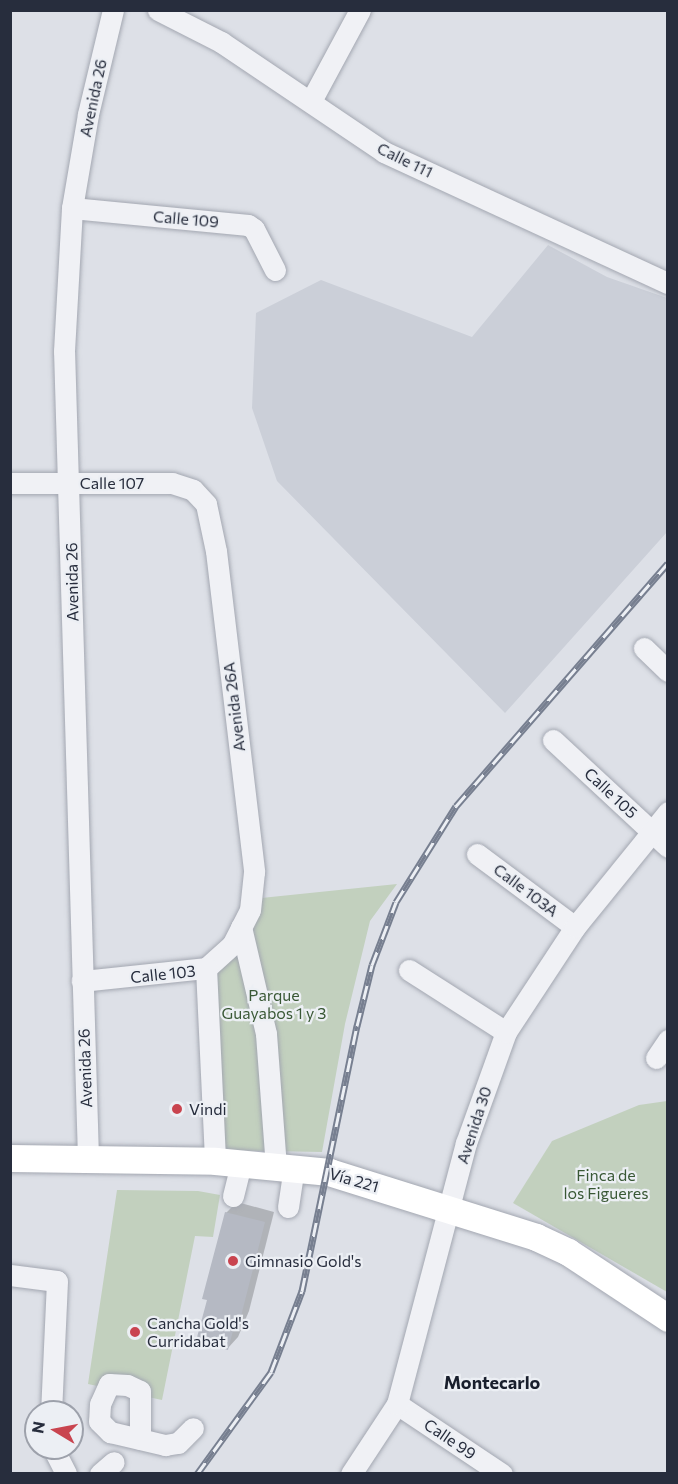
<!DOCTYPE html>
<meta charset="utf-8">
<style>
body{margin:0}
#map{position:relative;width:678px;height:1484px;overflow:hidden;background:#dde0e7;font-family:Commissioner,sans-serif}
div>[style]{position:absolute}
.built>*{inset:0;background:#cbcfd8}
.green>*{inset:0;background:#c2d0be}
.shadow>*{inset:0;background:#0003}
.building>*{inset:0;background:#b5b9c3}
.roads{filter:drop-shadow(0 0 2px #a3a7b1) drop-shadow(0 0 2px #a3a7b1)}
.minor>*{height:21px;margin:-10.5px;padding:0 10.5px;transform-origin:10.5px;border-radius:10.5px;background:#f0f1f5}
.major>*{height:27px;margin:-13.5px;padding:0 13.5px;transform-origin:13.5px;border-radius:13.5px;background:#fff}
.rail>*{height:7px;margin-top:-3.5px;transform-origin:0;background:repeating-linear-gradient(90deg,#eceff4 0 14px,#777f90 0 28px);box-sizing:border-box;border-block:2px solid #777f90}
.dots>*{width:16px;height:16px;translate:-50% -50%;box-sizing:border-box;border:3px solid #eceff4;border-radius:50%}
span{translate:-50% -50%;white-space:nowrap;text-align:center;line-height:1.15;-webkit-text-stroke:4.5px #eceff4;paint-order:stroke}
.street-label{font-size:16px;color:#272d3d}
.park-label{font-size:16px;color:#395835}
.poi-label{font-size:16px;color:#272d3d}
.left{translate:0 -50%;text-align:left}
.neighbourhood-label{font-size:18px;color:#191f2d;font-weight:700}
.frame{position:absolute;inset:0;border:12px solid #272d3d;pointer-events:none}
.north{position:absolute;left:24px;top:1400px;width:60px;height:60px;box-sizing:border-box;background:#eceff4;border:2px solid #9da1ab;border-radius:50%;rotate:280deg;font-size:16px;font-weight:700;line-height:24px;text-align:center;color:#272d3d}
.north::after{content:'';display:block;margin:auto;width:21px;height:27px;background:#c9444f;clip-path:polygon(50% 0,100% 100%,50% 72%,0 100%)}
</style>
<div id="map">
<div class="built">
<i style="clip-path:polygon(548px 245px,607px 277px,667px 298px,667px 532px,505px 713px,277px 481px,252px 408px,256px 313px,321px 280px,472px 337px)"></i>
</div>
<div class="green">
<i style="clip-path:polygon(397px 884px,370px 921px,345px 1024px,322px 1152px,208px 1150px,199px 973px,228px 948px,251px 899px)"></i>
<i style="clip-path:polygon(667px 1101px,668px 1101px,667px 1292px,513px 1203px,552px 1141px,639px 1105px)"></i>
<i style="clip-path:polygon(117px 1190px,198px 1191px,220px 1195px,213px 1237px,195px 1236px,162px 1400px,88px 1384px)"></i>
</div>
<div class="shadow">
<i style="clip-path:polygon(237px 1202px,274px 1212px,249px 1311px,238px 1337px,228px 1348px,209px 1299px,226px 1213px)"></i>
</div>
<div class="building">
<i style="clip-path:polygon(225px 1212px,265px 1222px,239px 1324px,235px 1323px,228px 1350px,196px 1341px,207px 1300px,202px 1299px)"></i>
</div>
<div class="roads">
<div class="minor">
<i style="left:158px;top:10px;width:71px;rotate:26.9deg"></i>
<i style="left:221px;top:42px;width:197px;rotate:34deg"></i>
<i style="left:384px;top:152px;width:313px;rotate:24.8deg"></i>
<i style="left:311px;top:101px;width:103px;rotate:-61.7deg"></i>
<i style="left:72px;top:208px;width:177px;rotate:5.5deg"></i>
<i style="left:248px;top:225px;width:7px;rotate:34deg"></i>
<i style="left:254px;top:229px;width:46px;rotate:62.9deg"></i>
<i style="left:10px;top:483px;width:162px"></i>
<i style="left:172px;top:483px;width:22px;rotate:18deg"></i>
<i style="left:193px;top:490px;width:19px;rotate:47deg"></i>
<i style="left:206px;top:504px;width:48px;rotate:78deg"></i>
<i style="left:216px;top:551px;width:323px;rotate:83.2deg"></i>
<i style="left:254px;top:872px;width:38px;rotate:96deg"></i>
<i style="left:250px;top:910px;width:38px;rotate:117deg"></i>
<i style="left:233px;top:944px;width:36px;rotate:138deg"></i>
<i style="left:206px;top:968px;width:125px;rotate:174deg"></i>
<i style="left:644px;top:648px;width:33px;rotate:44deg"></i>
<i style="left:553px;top:740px;width:157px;rotate:42.9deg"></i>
<i style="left:477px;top:854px;width:122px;rotate:36.7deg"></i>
<i style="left:241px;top:927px;width:110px;rotate:76.8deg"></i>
<i style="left:266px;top:1034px;width:132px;rotate:85.7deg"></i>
<i style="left:206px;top:968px;width:193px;rotate:87.3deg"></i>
<i style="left:409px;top:970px;width:115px;rotate:32.6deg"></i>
<i style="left:656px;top:1058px;width:22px;rotate:-56deg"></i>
<i style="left:88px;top:1158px;width:807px;rotate:-91.7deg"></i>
<i style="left:64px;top:351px;width:143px;rotate:-86.8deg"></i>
<i style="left:72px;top:208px;width:95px;rotate:-80.3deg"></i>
<i style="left:88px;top:114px;width:107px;rotate:-76.5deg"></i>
<i style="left:233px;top:1196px;width:34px;rotate:-76deg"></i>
<i style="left:288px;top:1207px;width:40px;rotate:-81.5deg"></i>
<i style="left:10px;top:1275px;width:47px;rotate:7.3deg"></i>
<i style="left:57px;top:1281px;width:131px;rotate:92.6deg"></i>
<i style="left:397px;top:1404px;width:126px;rotate:33.7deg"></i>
<i style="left:140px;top:1439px;width:48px;rotate:-90deg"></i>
<i style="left:140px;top:1391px;width:14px;rotate:-155deg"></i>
<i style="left:127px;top:1385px;width:18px;rotate:-177deg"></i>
<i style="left:109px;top:1384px;width:22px;rotate:114deg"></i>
<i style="left:100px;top:1404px;width:17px;rotate:93deg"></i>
<i style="left:99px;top:1421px;width:16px;rotate:45deg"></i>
<i style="left:110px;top:1432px;width:57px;rotate:13.3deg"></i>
<i style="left:165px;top:1445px;width:13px;rotate:-9deg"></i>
<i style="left:178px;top:1443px;width:21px;rotate:-45deg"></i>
<i style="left:53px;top:1448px;width:29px;rotate:63deg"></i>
<i style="left:100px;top:1474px;width:18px;rotate:-41deg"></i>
<i style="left:351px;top:1474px;width:84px;rotate:-56.7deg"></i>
<i style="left:397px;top:1404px;width:270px;rotate:-75.2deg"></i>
<i style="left:466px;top:1143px;width:118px;rotate:-70.2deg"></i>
<i style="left:506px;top:1032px;width:126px;rotate:-56.7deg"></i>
<i style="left:575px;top:927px;width:148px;rotate:-51deg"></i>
</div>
<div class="major">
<i style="left:10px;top:1158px;width:205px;rotate:0.8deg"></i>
<i style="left:215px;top:1161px;width:115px;rotate:5.5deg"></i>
<i style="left:329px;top:1172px;width:217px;rotate:17.4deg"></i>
<i style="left:536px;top:1237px;width:35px;rotate:25deg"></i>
<i style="left:568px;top:1252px;width:120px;rotate:33.4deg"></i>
</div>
</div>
<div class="rail">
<i style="left:197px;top:1474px;width:126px;rotate:-54deg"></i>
<i style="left:271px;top:1372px;width:87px;rotate:-69.1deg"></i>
<i style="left:302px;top:1291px;width:271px;rotate:-78.3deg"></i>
<i style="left:357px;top:1026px;width:63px;rotate:-76.2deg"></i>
<i style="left:372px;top:965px;width:67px;rotate:-69.1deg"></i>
<i style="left:396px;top:902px;width:113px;rotate:-58deg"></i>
<i style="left:456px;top:806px;width:322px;rotate:-48.9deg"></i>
</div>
<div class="dots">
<i style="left:177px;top:1109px;background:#c9444f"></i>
<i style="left:233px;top:1261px;background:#c9444f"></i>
<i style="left:135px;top:1332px;background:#c9444f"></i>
</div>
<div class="street-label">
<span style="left:93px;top:98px;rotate:-78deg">Avenida 26</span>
<span style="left:405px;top:160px;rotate:26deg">Calle 111</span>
<span style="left:186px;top:219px;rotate:5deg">Calle 109</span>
<span style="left:112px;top:483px">Calle 107</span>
<span style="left:72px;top:582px;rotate:-91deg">Avenida 26</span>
<span style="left:234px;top:707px;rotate:-97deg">Avenida 26A</span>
<span style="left:611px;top:793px;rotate:43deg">Calle 105</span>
<span style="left:526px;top:890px;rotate:37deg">Calle 103A</span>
<span style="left:163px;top:974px;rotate:-6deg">Calle 103</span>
<span style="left:85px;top:1068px;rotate:-92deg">Avenida 26</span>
<span style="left:474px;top:1125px;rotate:-72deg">Avenida 30</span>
<span style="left:354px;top:1180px;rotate:16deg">Vía 221</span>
<span style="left:450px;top:1439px;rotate:34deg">Calle 99</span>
</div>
<div class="park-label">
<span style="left:274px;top:1004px">Parque<br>Guayabos 1 y 3</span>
<span style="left:606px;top:1184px">Finca de<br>los Figueres</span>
</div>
<div class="poi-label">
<span class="left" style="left:189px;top:1109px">Vindi</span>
<span class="left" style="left:245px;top:1261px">Gimnasio Gold's</span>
<span class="left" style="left:147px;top:1332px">Cancha Gold's<br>Curridabat</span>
</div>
<div class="neighbourhood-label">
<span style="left:492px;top:1382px">Montecarlo</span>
</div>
<div class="frame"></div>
<div class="north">N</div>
</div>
